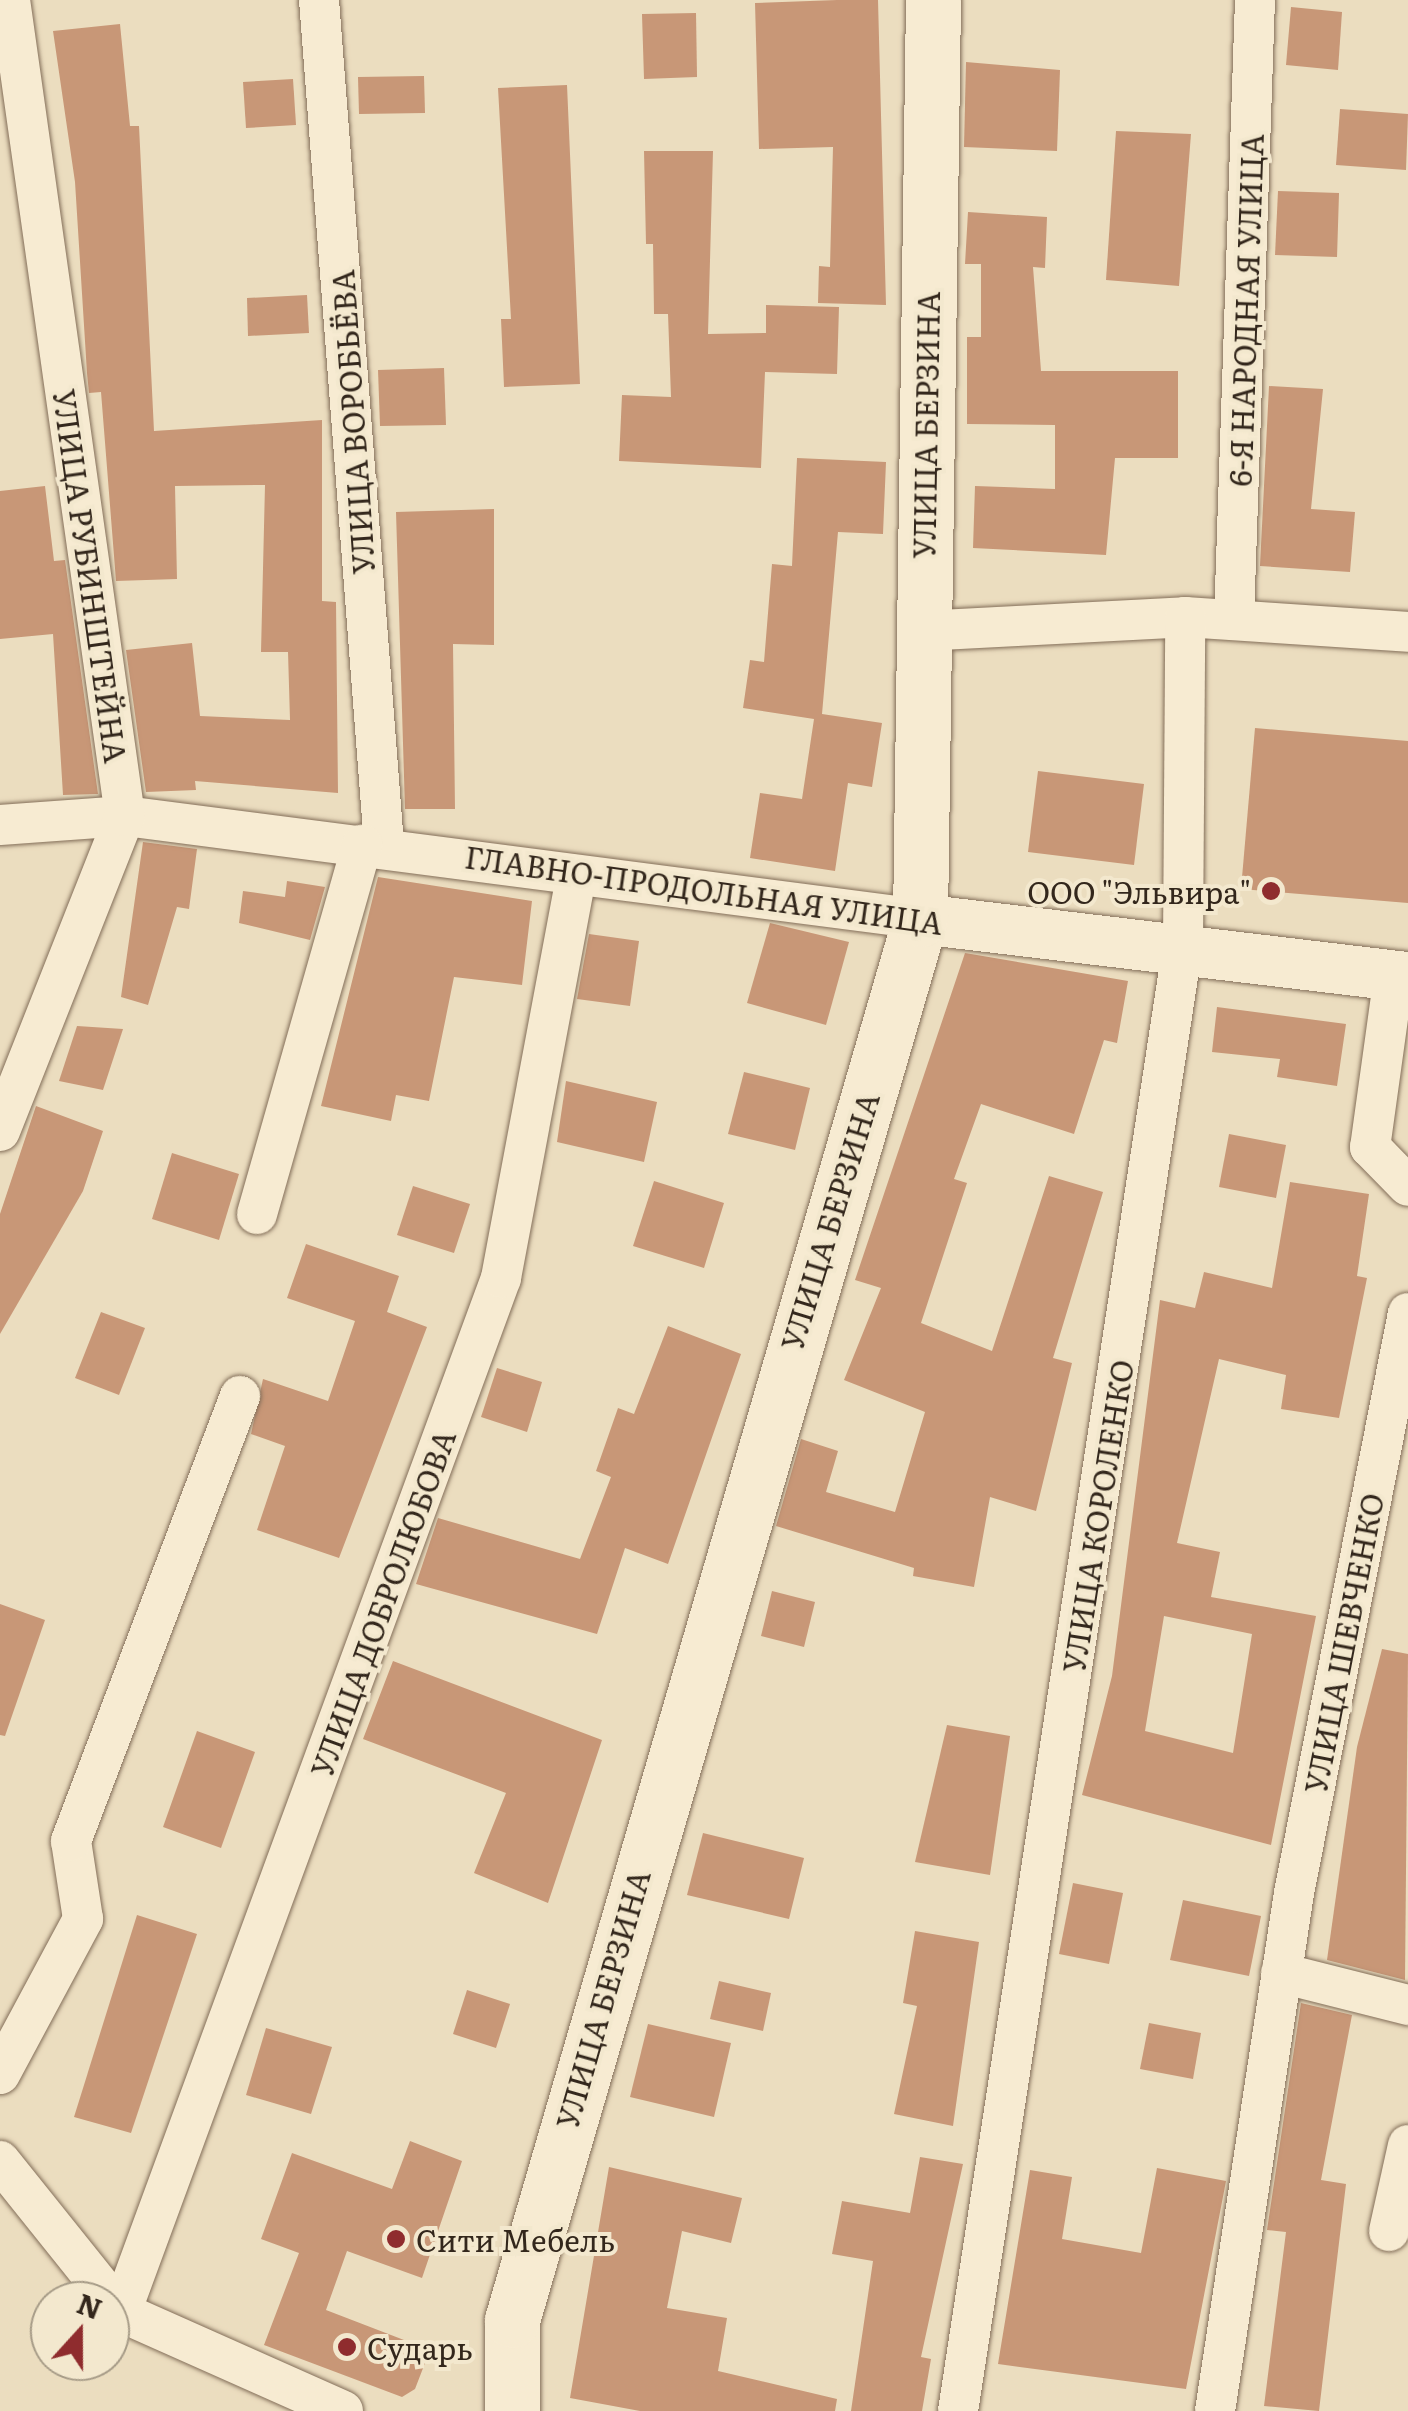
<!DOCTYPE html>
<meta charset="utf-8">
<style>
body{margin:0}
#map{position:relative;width:1408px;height:2411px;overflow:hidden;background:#ebddbf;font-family:Literata,serif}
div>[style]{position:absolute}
.building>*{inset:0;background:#c89777}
.roads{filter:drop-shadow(0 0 2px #836e59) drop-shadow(0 0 2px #836e59)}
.minor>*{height:40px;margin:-20px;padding:0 20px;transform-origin:20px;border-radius:20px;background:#f7ebd2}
.tertiary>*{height:50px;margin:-25px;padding:0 25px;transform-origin:25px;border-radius:25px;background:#f7ebd2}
.secondary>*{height:55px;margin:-27.5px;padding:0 27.5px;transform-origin:27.5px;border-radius:27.5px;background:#f7ebd2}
.dots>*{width:28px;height:28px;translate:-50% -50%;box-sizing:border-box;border:5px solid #f3e8ce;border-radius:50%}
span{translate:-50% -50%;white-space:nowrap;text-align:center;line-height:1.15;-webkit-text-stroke:8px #f3e8ce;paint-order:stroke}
.street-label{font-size:30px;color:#33271c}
.poi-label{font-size:30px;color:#33271c}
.right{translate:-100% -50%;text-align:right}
.left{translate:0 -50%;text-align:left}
.north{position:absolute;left:30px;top:2281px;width:100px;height:100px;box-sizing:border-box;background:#f3e8ce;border:2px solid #a69b87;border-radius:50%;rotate:21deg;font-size:28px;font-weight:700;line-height:40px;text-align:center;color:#33271c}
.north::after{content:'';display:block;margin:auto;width:35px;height:45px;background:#8f2c2e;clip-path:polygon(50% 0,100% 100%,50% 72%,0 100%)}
</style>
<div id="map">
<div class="building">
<i style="clip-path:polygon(837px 0,878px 0,886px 305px,818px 303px,819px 266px,830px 267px,833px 147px,759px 149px,755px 3px)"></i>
<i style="clip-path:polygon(1291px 7px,1342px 12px,1338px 70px,1286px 65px)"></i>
<i style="clip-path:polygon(696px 13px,697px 77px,644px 79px,642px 14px)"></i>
<i style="clip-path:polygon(120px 24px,130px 126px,139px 126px,154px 431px,322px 420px,322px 601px,336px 602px,338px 793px,195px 781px,196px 790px,146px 792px,126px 650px,192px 643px,200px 716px,290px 720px,288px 652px,261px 652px,265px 485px,175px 486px,177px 579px,116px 581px,101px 392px,89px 393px,87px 373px,75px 182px,53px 31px)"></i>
<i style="clip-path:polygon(966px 62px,1060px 70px,1057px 151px,964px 147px)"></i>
<i style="clip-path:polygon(424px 76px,425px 113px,359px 114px,358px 77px)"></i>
<i style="clip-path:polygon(293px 79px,296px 125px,246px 128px,243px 82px)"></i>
<i style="clip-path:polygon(567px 85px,580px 384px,504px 387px,501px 319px,511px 319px,498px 88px)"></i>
<i style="clip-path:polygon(1340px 109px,1408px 114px,1406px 170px,1336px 165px)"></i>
<i style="clip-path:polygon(1116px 131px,1191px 134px,1179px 286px,1106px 280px)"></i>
<i style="clip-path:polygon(644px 151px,713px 151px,708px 334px,766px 333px,766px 305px,839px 307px,837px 374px,765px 372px,761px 468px,619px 461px,622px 395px,671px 397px,668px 314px,654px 314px,653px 244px,646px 244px)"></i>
<i style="clip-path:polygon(1278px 191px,1339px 193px,1337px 257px,1275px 255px)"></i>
<i style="clip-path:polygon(968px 212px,1047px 217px,1045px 268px,1033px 267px,1041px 371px,1178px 371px,1178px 458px,1115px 458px,1106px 555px,973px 548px,975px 486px,1055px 489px,1055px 425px,967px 424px,967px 337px,981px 337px,981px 264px,965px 264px)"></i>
<i style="clip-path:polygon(307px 295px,309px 333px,248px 336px,247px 298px)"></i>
<i style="clip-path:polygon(444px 368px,446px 425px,380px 426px,378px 370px)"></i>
<i style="clip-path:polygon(1269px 386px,1323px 389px,1311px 509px,1355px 512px,1350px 572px,1260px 566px)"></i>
<i style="clip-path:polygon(797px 458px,886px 462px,883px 534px,838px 532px,822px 714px,882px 723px,872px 787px,848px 783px,835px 871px,750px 858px,760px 793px,802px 799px,814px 719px,743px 708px,750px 660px,764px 662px,772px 564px,792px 566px)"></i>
<i style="clip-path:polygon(45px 486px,54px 561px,65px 560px,98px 794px,63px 795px,53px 634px,0 639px,0 491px)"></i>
<i style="clip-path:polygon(494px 509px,494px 645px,453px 644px,455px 809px,405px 809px,396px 512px)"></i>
<i style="clip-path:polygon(1255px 728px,1408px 741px,1408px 903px,1241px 889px)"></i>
<i style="clip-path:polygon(1038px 771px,1144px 784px,1134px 865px,1028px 852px)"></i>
<i style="clip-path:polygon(143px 842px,197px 849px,189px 909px,177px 907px,148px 1005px,121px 997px)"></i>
<i style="clip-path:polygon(378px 877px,532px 901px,522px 985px,454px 977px,429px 1101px,396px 1095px,391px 1121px,321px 1106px)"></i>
<i style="clip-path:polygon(287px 881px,325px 887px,310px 940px,239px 923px,243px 891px,285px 897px)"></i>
<i style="clip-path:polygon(770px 923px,849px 942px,826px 1025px,747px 1003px)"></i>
<i style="clip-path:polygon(589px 934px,639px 941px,630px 1006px,577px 999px)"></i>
<i style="clip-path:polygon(965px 953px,1128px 981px,1117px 1043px,1104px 1040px,1074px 1134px,981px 1104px,954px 1179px,967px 1183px,921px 1323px,992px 1351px,1049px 1176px,1103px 1192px,1053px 1358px,1072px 1363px,1036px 1511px,990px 1497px,974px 1587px,913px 1576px,914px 1568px,776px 1526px,801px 1439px,838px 1451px,826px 1492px,895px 1512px,925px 1412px,844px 1380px,881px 1288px,855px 1280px)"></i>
<i style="clip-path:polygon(1217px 1007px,1346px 1024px,1337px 1086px,1277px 1077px,1280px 1059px,1212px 1052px)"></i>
<i style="clip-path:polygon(77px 1026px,123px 1029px,103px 1090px,59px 1081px)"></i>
<i style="clip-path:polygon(744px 1072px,810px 1088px,795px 1150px,728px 1134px)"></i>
<i style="clip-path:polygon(566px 1081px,657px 1102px,644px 1162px,557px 1142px)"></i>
<i style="clip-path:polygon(36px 1106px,103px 1131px,83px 1191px,0 1334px,0 1214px)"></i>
<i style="clip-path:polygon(1229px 1134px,1286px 1145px,1276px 1198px,1219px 1187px)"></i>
<i style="clip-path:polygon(172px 1153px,239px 1174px,219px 1240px,152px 1219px)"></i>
<i style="clip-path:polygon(654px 1181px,724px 1203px,704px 1268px,633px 1246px)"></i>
<i style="clip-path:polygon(evenodd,1290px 1182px,1369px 1194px,1357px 1276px,1367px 1278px,1339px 1418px,1281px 1409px,1286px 1375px,1219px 1359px,1177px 1543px,1220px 1552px,1211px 1597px,1316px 1616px,1271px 1845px,1082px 1795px,1112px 1676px,1160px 1300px,1195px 1308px,1204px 1272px,1272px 1288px,1290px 1182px,1164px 1616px,1252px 1634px,1233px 1753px,1145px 1731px,1164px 1616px)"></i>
<i style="clip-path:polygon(413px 1186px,470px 1204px,454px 1253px,397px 1235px)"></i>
<i style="clip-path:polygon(306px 1244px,399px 1276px,387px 1312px,427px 1327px,339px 1558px,257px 1530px,285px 1446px,251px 1434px,263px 1379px,328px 1401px,355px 1321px,287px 1298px)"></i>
<i style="clip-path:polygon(101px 1312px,145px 1328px,119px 1395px,75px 1378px)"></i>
<i style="clip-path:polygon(668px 1326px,741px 1354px,668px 1564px,625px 1548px,597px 1634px,416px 1584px,438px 1518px,580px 1559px,611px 1477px,596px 1471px,618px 1408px,634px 1414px)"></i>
<i style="clip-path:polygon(497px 1368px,542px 1382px,527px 1432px,481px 1417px)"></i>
<i style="clip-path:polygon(772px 1591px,815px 1602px,804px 1647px,761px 1636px)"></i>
<i style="clip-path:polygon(0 1604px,45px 1620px,5px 1736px,0 1735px)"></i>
<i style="clip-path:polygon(1382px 1649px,1408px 1654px,1405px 1980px,1327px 1960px,1357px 1747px)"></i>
<i style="clip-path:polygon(393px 1661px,602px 1740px,548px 1903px,474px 1873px,506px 1793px,363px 1739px)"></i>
<i style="clip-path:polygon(947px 1725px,1010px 1736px,990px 1875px,915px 1862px)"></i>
<i style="clip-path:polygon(197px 1731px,255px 1752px,221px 1848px,163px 1827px)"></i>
<i style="clip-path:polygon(703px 1833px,804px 1858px,789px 1919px,687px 1895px)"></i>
<i style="clip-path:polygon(1073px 1883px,1123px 1893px,1109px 1964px,1059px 1954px)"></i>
<i style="clip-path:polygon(1183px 1900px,1261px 1916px,1249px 1976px,1170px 1960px)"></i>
<i style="clip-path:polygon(137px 1915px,197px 1934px,131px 2133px,74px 2117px)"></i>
<i style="clip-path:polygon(915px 1931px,979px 1942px,953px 2126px,894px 2114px,917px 2006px,903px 2003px)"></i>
<i style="clip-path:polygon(719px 1981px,771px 1993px,763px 2031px,710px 2019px)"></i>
<i style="clip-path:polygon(467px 1990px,510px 2004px,496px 2048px,453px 2034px)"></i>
<i style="clip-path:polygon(1301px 2003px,1352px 2015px,1321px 2180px,1346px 2184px,1319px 2411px,1264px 2406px,1286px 2232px,1267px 2230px)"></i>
<i style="clip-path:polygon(1149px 2023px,1201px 2033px,1193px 2079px,1140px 2069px)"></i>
<i style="clip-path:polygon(648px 2024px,731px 2043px,714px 2117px,630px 2097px)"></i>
<i style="clip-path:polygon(266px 2028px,332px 2047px,311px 2114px,246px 2095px)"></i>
<i style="clip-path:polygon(410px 2141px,462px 2161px,422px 2278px,347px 2251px,326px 2310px,430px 2350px,415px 2389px,402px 2397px,264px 2345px,299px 2253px,261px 2239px,292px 2153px,392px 2189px)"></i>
<i style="clip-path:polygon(920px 2157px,963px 2164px,921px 2357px,931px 2359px,922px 2411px,851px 2411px,873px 2261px,832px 2254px,842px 2201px,910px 2213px)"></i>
<i style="clip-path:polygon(609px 2167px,742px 2198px,731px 2243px,682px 2231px,667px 2308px,727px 2318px,718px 2371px,837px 2399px,835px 2411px,640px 2411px,570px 2398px)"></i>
<i style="clip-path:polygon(1157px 2168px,1226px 2181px,1186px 2389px,998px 2364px,1030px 2170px,1072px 2177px,1062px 2239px,1141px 2253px)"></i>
</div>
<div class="roads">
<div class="minor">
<i style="left:319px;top:0;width:846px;rotate:85.6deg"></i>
<i style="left:1234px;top:620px;width:620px;rotate:-88.06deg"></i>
<i style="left:921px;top:631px;width:264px;rotate:-3deg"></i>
<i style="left:1185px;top:617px;width:224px;rotate:3.8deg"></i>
<i style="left:0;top:825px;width:125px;rotate:-4.1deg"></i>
<i style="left:125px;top:816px;width:802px;rotate:7.38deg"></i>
<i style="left:1394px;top:975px;width:174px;rotate:97.9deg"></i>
<i style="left:1370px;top:1147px;width:54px;rotate:45.7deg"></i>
<i style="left:0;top:1131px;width:339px;rotate:-68.4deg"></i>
<i style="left:125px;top:816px;width:824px;rotate:-98.02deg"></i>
<i style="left:257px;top:1214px;width:384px;rotate:-74.1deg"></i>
<i style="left:1281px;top:1973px;width:131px;rotate:14.1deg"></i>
<i style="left:0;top:2074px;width:176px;rotate:-61.8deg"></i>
<i style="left:83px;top:1919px;width:79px;rotate:-98.7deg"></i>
<i style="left:71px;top:1841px;width:476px;rotate:-69.2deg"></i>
<i style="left:0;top:2161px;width:193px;rotate:51.3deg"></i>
<i style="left:121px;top:2312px;width:243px;rotate:24deg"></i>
<i style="left:1389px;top:2231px;width:88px;rotate:-77.5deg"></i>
<i style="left:121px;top:2312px;width:1102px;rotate:-69.82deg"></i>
<i style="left:501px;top:1278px;width:409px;rotate:-79.4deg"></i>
<i style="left:958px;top:2411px;width:1484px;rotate:-81.28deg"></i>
<i style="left:1183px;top:944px;width:327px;rotate:-89.6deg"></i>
<i style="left:1215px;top:2411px;width:524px;rotate:-81.33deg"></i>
<i style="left:1294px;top:1893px;width:591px;rotate:-78.88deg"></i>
</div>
<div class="tertiary">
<i style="left:920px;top:919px;width:491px;rotate:6.8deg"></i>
</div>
<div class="secondary">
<i style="left:512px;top:2411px;width:91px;rotate:-90deg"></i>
<i style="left:512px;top:2320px;width:1459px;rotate:-73.76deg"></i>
<i style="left:920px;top:919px;width:919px;rotate:-89.19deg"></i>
</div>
</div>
<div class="dots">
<i style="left:1271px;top:891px;background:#8f2c2e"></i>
<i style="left:396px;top:2239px;background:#8f2c2e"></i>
<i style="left:347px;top:2347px;background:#8f2c2e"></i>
</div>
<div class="street-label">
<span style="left:1245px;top:310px;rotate:-88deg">6-Я НАРОДНАЯ УЛИЦА</span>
<span style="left:352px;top:422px;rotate:-94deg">УЛИЦА ВОРОБЬЁВА</span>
<span style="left:925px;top:425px;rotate:-89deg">УЛИЦА БЕРЗИНА</span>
<span style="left:91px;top:576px;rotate:82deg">УЛИЦА РУБИНШТЕЙНА</span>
<span style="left:704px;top:889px;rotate:8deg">ГЛАВНО-ПРОДОЛЬНАЯ УЛИЦА</span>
<span style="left:829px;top:1221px;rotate:-73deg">УЛИЦА БЕРЗИНА</span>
<span style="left:1097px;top:1516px;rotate:-81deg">УЛИЦА КОРОЛЕНКО</span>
<span style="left:382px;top:1603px;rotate:-70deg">УЛИЦА ДОБРОЛЮБОВА</span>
<span style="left:1343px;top:1643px;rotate:-79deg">УЛИЦА ШЕВЧЕНКО</span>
<span style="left:602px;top:1999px;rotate:-74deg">УЛИЦА БЕРЗИНА</span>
</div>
<div class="poi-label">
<span class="right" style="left:1251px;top:891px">ООО "Эльвира"</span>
<span class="left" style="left:416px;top:2239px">Сити Мебель</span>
<span class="left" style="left:367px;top:2347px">Сударь</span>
</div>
<div class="north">N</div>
</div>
